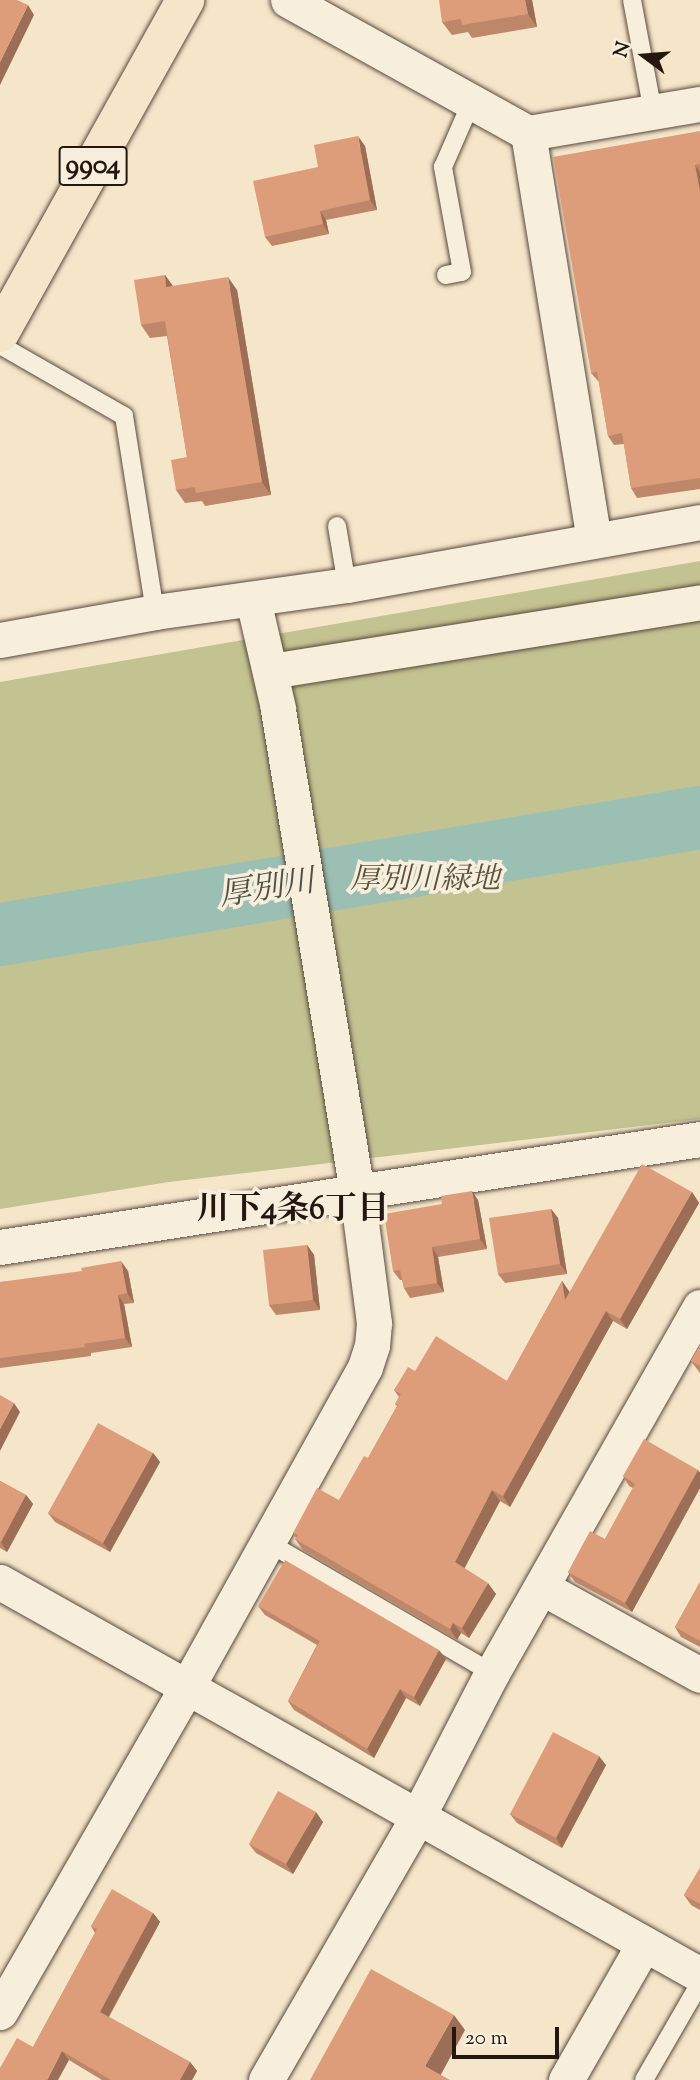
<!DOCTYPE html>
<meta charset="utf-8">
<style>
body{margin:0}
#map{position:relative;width:700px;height:2080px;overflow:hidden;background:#f5e5c9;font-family:"Sorts Mill Goudy","Noto Serif JP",serif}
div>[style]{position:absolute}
.green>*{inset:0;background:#c3c291}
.river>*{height:63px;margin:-31.5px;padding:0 31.5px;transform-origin:31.5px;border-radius:31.5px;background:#9cbfb3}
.roads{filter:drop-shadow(0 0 2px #584a3e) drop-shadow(0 0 2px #584a3e)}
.lane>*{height:18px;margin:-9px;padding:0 9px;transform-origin:9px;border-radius:9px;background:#f8eedc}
.street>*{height:35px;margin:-17.5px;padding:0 17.5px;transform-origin:17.5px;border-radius:17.5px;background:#f8eedc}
.primary>*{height:38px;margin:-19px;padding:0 19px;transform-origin:19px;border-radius:19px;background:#f5e5c9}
.wall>*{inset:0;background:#be8769}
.shaded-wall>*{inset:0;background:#9b6e55}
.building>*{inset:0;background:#dd9d7a}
span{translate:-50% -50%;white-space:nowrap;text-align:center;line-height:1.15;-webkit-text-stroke:7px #f8eedc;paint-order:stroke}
.shield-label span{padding:2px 5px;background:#f8eedc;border:2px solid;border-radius:5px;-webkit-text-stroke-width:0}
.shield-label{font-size:28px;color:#241710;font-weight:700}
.park-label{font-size:30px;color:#5c533d;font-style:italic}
.water-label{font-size:32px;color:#4e5249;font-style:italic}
.neighbourhood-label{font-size:32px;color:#241710;font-weight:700}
.north{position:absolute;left:609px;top:21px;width:70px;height:70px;-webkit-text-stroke:5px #f8eedc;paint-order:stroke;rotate:286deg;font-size:19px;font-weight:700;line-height:28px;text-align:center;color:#241710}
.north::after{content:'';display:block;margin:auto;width:24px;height:32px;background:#241710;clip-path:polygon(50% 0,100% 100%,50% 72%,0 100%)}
.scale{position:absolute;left:452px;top:2027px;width:107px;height:32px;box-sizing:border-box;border:4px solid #241710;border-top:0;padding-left:9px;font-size:21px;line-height:24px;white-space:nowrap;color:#241710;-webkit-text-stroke:5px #f8eedc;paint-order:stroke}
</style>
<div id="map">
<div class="green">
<i style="clip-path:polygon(700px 561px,700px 1119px,169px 1182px,0 1209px,0 682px)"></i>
</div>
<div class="river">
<i style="left:0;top:934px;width:710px;rotate:-9.49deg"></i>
</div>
<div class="roads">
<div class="lane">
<i style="left:632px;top:0;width:114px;rotate:79.4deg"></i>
<i style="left:446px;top:275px;width:16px;rotate:-11deg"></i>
<i style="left:462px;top:272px;width:107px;rotate:-100.3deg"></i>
<i style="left:443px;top:167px;width:70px;rotate:-66.4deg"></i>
<i style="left:0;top:345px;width:143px;rotate:29.8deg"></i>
<i style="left:124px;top:416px;width:198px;rotate:81deg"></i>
<i style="left:337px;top:526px;width:60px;rotate:80.4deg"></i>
<i style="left:267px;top:1542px;width:260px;rotate:30.2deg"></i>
<i style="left:644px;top:2080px;width:112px;rotate:-60deg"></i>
</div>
<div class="street">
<i style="left:288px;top:0;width:274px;rotate:29deg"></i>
<i style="left:528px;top:133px;width:174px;rotate:-9.6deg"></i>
<i style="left:528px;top:133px;width:412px;rotate:80.8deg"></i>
<i style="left:0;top:640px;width:158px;rotate:-10.2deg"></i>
<i style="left:155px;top:612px;width:194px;rotate:-8deg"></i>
<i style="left:347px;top:585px;width:359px;rotate:-10.1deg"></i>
<i style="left:271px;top:671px;width:435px;rotate:-9.1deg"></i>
<i style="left:0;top:1247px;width:708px;rotate:-8.77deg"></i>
<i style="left:0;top:1582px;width:803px;rotate:29.31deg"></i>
<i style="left:543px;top:1588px;width:179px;rotate:29deg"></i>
<i style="left:0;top:2012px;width:375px;rotate:-60.1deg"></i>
<i style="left:187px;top:1687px;width:366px;rotate:-60.9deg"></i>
<i style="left:365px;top:1367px;width:22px;rotate:-72deg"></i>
<i style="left:372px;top:1346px;width:23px;rotate:-85deg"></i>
<i style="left:374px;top:1323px;width:132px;rotate:-97.4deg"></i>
<i style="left:357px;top:1192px;width:490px;rotate:-99.3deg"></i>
<i style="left:278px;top:708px;width:111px;rotate:-103deg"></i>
<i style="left:266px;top:2080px;width:302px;rotate:-60deg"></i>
<i style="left:417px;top:1818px;width:163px;rotate:-62.7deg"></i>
<i style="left:492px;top:1673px;width:421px;rotate:-60.4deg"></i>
<i style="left:566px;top:2080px;width:157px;rotate:-60.2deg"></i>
</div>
<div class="primary">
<i style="left:0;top:333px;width:381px;rotate:-60.9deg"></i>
</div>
</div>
<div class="wall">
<i style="clip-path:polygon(532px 0,537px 27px,472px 38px,468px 32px,452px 35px,442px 22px)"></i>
<i style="clip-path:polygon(700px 131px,700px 489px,637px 498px,631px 488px,624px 444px,614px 445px,608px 436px,599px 382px,591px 373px)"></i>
<i style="clip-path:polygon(365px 146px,377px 210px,326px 220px,329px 234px,272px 246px,265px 237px,318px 167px)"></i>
<i style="clip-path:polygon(165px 275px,173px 286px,237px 290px,271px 495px,205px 506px,202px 501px,185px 503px,176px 490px,187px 457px,167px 336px,150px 338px,141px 325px)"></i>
<i style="clip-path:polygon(692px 1192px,699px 1203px,627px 1329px,613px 1321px,510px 1507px,500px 1501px,464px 1568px,496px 1594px,469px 1638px,461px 1633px,457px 1640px,303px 1550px,295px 1539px,296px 1538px,293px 1533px,339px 1500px,368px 1458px,397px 1406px,395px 1404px,399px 1397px,394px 1390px,415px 1371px,507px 1381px,562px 1281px,569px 1292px)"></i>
<i style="clip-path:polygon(478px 1200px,487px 1249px,438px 1257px,444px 1292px,410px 1298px,404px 1288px,402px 1280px,400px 1280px,393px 1271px)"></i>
<i style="clip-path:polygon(551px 1209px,558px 1218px,567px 1274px,505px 1283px,498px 1274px)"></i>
<i style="clip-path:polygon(307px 1245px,314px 1255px,320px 1310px,276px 1315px,269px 1305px)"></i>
<i style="clip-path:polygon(128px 1271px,134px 1303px,124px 1304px,132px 1347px,91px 1353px,91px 1356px,0 1368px,0 1282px)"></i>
<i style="clip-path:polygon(700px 1345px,700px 1373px,691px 1361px)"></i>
<i style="clip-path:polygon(153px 1453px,160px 1462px,110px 1552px,55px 1522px,48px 1513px)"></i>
<i style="clip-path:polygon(698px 1470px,700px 1473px,700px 1488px,632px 1612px,575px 1582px,568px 1572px,605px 1539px,633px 1488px,629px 1486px,623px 1476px)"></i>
<i style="clip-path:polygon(0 1481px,26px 1495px,33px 1504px,7px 1552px,0 1548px)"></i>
<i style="clip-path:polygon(700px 1582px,700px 1647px,681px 1637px,675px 1627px)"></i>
<i style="clip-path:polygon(258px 1606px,446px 1659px,420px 1706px,406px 1698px,374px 1758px,294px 1710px,288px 1701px,317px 1645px,265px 1615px)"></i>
<i style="clip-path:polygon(606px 1765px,562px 1848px,517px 1823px,510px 1814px)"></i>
<i style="clip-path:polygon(323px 1822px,293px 1874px,256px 1853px,249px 1844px)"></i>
<i style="clip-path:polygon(700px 1868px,700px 1910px,691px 1905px,684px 1895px)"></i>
<i style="clip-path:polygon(153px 1913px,160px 1922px,109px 2017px,190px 2062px,197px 2071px,192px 2080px,102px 2080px,69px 2060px,33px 2047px,95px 1933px,91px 1926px)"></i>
</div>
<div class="shaded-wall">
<i style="clip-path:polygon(525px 0,532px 0,537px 27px,528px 14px)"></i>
<i style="clip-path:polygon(28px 5px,34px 15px,0 85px,0 62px)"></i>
<i style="clip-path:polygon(358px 136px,365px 146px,377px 210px,370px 200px)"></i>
<i style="clip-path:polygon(695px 165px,700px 172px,700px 191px)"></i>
<i style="clip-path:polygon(320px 211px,326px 220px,329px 234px,323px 224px)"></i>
<i style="clip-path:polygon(165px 275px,174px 288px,166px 287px)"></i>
<i style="clip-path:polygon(228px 277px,237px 290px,271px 495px,262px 482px)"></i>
<i style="clip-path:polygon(472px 1191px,478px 1200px,487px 1249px,480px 1239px)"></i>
<i style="clip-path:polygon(692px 1192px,699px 1203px,627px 1329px,620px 1319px)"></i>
<i style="clip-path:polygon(551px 1209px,558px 1218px,567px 1274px,560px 1264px)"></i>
<i style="clip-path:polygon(307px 1245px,314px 1255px,320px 1310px,313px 1300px)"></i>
<i style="clip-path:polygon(432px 1247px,438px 1257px,444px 1292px,437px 1283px)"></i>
<i style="clip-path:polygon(121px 1261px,128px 1271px,134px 1303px,127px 1293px)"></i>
<i style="clip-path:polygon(562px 1281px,569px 1291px,572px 1311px,565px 1300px)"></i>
<i style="clip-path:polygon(118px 1295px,124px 1304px,132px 1347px,125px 1338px)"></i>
<i style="clip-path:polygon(606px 1311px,613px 1321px,510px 1507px,503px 1496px)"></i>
<i style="clip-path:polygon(14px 1403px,20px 1412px,0 1451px,0 1429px)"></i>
<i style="clip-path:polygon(153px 1453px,160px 1462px,110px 1552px,103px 1543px)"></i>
<i style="clip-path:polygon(698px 1470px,700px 1473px,700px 1488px,632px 1612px,625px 1603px)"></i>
<i style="clip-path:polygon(492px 1490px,500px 1501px,462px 1573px,455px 1562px)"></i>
<i style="clip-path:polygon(26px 1495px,33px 1504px,7px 1552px,1px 1542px)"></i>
<i style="clip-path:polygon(488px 1583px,496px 1594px,469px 1638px,462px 1628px)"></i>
<i style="clip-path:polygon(453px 1623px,461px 1633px,457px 1640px,450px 1629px)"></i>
<i style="clip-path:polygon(439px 1650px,446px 1659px,420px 1706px,414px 1697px)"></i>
<i style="clip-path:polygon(400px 1689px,406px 1698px,374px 1758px,367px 1749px)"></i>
<i style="clip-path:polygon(599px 1756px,606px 1765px,562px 1848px,556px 1838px)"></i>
<i style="clip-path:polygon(316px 1812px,323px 1822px,293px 1874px,286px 1864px)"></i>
<i style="clip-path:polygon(153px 1913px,160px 1922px,106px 2021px,100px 2012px)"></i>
<i style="clip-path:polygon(454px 2015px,465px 2030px,438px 2080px,425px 2066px)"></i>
<i style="clip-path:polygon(62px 2051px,69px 2060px,58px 2080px,47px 2080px)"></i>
<i style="clip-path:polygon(190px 2062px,197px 2071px,192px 2080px,180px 2080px)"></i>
</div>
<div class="building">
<i style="clip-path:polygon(0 0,17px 0,28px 5px,0 62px)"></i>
<i style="clip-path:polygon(439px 0,525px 0,528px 14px,462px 25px,461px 19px,442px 22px)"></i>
<i style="clip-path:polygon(700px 131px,700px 164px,695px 165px,700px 191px,700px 478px,631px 488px,622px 433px,608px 436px,597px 372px,591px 373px,553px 157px)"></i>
<i style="clip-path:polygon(358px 136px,370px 200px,320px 211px,323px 224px,265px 237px,253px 181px,318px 167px,314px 145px)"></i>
<i style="clip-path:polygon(165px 275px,166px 287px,228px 277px,262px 482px,196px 493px,195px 487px,176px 490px,171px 460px,187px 457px,165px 321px,141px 325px,134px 280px)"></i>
<i style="clip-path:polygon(642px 1164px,692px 1192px,620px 1319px,606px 1311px,503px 1496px,492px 1490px,455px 1562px,488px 1583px,462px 1628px,453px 1623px,450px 1629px,295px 1539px,298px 1535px,293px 1533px,317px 1488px,339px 1500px,364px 1456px,368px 1458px,398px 1405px,395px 1404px,401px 1394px,394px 1390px,408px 1367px,415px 1371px,436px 1336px,507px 1381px,562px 1281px,565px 1300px)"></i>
<i style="clip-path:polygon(472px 1191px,480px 1239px,432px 1247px,437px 1283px,404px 1288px,400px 1270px,393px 1271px,384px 1214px,442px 1204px,441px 1196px)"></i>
<i style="clip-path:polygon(551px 1209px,560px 1264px,498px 1274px,489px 1218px)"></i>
<i style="clip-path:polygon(307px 1245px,313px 1300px,269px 1305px,263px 1250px)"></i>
<i style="clip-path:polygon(121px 1261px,127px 1293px,118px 1295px,125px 1338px,84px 1344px,85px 1347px,0 1358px,0 1282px,82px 1271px,81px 1268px)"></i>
<i style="clip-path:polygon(700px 1345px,700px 1366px,691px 1361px)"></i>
<i style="clip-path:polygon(0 1395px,14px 1403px,0 1429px)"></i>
<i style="clip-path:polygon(98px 1423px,153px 1453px,103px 1543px,48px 1513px)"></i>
<i style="clip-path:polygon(644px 1439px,698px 1470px,625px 1603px,568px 1572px,590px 1531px,605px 1539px,635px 1484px,623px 1476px)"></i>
<i style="clip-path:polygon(0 1481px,26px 1495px,1px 1542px,0 1542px)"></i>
<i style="clip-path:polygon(285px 1560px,439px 1650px,414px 1697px,400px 1689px,367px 1749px,288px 1701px,320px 1641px,258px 1606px)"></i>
<i style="clip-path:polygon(700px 1582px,700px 1641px,675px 1627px)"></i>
<i style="clip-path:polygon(553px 1732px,599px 1756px,556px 1838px,510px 1814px)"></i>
<i style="clip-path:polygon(278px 1791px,316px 1812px,286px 1864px,249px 1844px)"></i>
<i style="clip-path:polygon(700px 1868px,700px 1904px,684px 1895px)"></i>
<i style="clip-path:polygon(112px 1889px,153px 1913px,100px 2012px,190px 2062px,180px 2080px,111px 2080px,62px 2051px,47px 2080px,0 2080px,0 2068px,17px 2038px,33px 2047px,97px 1929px,91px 1926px)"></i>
<i style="clip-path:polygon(371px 1969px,454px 2015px,425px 2066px,450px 2080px,310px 2080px)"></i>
</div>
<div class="shield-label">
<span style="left:93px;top:166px">9904</span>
</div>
<div class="park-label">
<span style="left:425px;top:881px">厚別川緑地</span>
</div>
<div class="water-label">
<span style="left:267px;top:890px;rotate:-9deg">厚別川</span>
</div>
<div class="neighbourhood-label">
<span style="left:293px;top:1210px">川下4条6丁目</span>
</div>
<div class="north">N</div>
<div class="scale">20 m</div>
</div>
